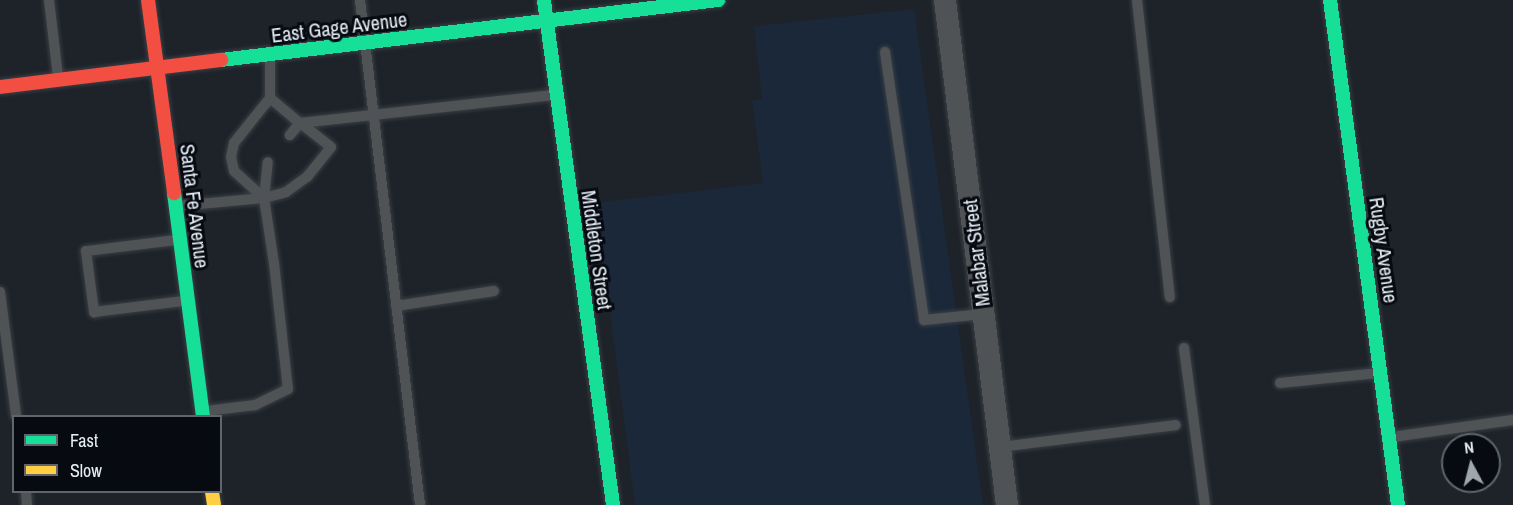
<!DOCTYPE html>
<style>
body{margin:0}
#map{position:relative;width:1513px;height:505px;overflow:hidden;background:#1d2329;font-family:"Archivo Narrow",sans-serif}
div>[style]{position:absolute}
.built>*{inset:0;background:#1a2839}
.roads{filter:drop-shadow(0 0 2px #3a3f45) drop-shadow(0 0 2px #3a3f45)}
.lane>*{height:10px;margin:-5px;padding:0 5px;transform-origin:5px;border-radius:5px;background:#505356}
.street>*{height:22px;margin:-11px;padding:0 11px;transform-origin:11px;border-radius:11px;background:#505356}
.fast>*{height:14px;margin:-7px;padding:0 7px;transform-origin:7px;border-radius:7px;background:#16e098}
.slow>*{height:14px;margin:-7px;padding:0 7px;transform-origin:7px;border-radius:7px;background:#ffcf43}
.jam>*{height:14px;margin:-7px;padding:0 7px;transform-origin:7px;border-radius:7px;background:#f24e42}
span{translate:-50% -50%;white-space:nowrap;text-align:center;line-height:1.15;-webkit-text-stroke:6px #070b11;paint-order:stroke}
.street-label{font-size:20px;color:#e5edf6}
.legend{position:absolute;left:12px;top:415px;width:210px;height:78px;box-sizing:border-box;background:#070b11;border:2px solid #60656d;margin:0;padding:8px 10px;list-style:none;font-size:18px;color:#e5edf6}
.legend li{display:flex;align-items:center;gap:12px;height:30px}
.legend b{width:30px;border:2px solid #60656d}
.north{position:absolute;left:1441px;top:433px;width:60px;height:60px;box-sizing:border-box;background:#070b11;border:2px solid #60656d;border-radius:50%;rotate:353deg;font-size:16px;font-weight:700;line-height:24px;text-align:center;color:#e5edf6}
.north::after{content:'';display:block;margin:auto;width:21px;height:27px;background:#9fa6ae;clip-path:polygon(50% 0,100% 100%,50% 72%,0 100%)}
</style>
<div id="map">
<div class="built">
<i style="clip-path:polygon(914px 9px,983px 505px,635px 505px,596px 203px,763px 183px,752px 101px,762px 99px,754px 26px)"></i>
</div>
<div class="roads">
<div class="lane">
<i style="left:49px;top:0;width:78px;rotate:83.3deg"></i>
<i style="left:360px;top:0;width:509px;rotate:83.22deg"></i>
<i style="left:1137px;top:0;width:299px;rotate:83.7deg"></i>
<i style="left:885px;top:52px;width:271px;rotate:81.7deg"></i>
<i style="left:924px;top:320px;width:59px;rotate:-5.8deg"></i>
<i style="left:270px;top:98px;width:39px;rotate:40deg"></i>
<i style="left:300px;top:123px;width:255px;rotate:-6.3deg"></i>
<i style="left:264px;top:198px;width:40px;rotate:-138deg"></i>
<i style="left:234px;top:171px;width:14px;rotate:-102deg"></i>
<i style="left:231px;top:157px;width:14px;rotate:-78deg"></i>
<i style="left:234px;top:143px;width:58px;rotate:-51.3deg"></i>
<i style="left:270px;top:98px;width:41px;rotate:-90deg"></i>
<i style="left:264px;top:198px;width:23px;rotate:-15deg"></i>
<i style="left:286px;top:192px;width:26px;rotate:-36deg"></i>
<i style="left:307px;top:177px;width:38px;rotate:-51deg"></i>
<i style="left:331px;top:147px;width:39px;rotate:-142deg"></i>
<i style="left:300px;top:123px;width:16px;rotate:130deg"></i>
<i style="left:264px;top:198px;width:36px;rotate:-84deg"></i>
<i style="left:178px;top:206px;width:86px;rotate:-5.3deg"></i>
<i style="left:264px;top:198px;width:66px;rotate:81.3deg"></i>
<i style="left:274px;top:263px;width:127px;rotate:83.7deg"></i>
<i style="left:288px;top:389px;width:37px;rotate:154deg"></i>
<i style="left:255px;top:405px;width:49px;rotate:173deg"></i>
<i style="left:176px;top:240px;width:91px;rotate:173deg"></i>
<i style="left:86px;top:251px;width:62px;rotate:82.5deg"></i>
<i style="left:94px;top:312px;width:91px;rotate:-7deg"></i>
<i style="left:0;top:292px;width:125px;rotate:82.6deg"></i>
<i style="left:396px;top:306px;width:99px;rotate:-8.7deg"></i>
<i style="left:1184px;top:348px;width:158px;rotate:82.4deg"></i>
<i style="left:1280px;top:383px;width:100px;rotate:-5.8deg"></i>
<i style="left:1392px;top:437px;width:122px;rotate:-8deg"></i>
<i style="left:1000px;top:447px;width:177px;rotate:-7.1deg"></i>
<i style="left:26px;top:492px;width:13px;rotate:86deg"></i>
</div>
<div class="street">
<i style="left:945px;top:0;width:509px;rotate:83deg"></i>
</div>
<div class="fast">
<i style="left:1330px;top:0;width:510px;rotate:82.33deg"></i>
<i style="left:544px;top:1px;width:509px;rotate:82.2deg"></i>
<i style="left:221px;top:60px;width:501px;rotate:-6.88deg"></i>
<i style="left:174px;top:193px;width:225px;rotate:82.6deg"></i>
</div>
<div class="slow">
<i style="left:212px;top:492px;width:13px;rotate:81deg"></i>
</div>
<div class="jam">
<i style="left:148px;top:0;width:195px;rotate:82.3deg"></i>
<i style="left:0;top:87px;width:223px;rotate:-7deg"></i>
</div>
</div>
<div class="street-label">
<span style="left:339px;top:27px;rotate:-7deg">East Gage Avenue</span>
<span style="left:195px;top:206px;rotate:83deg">Santa Fe Avenue</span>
<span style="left:597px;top:250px;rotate:82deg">Middleton Street</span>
<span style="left:1384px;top:250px;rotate:82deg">Rugby Avenue</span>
<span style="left:976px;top:253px;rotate:-97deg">Malabar Street</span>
</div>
<ul class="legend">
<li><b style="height:8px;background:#16e098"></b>Fast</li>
<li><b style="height:8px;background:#ffcf43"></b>Slow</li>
</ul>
<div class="north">N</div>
</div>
